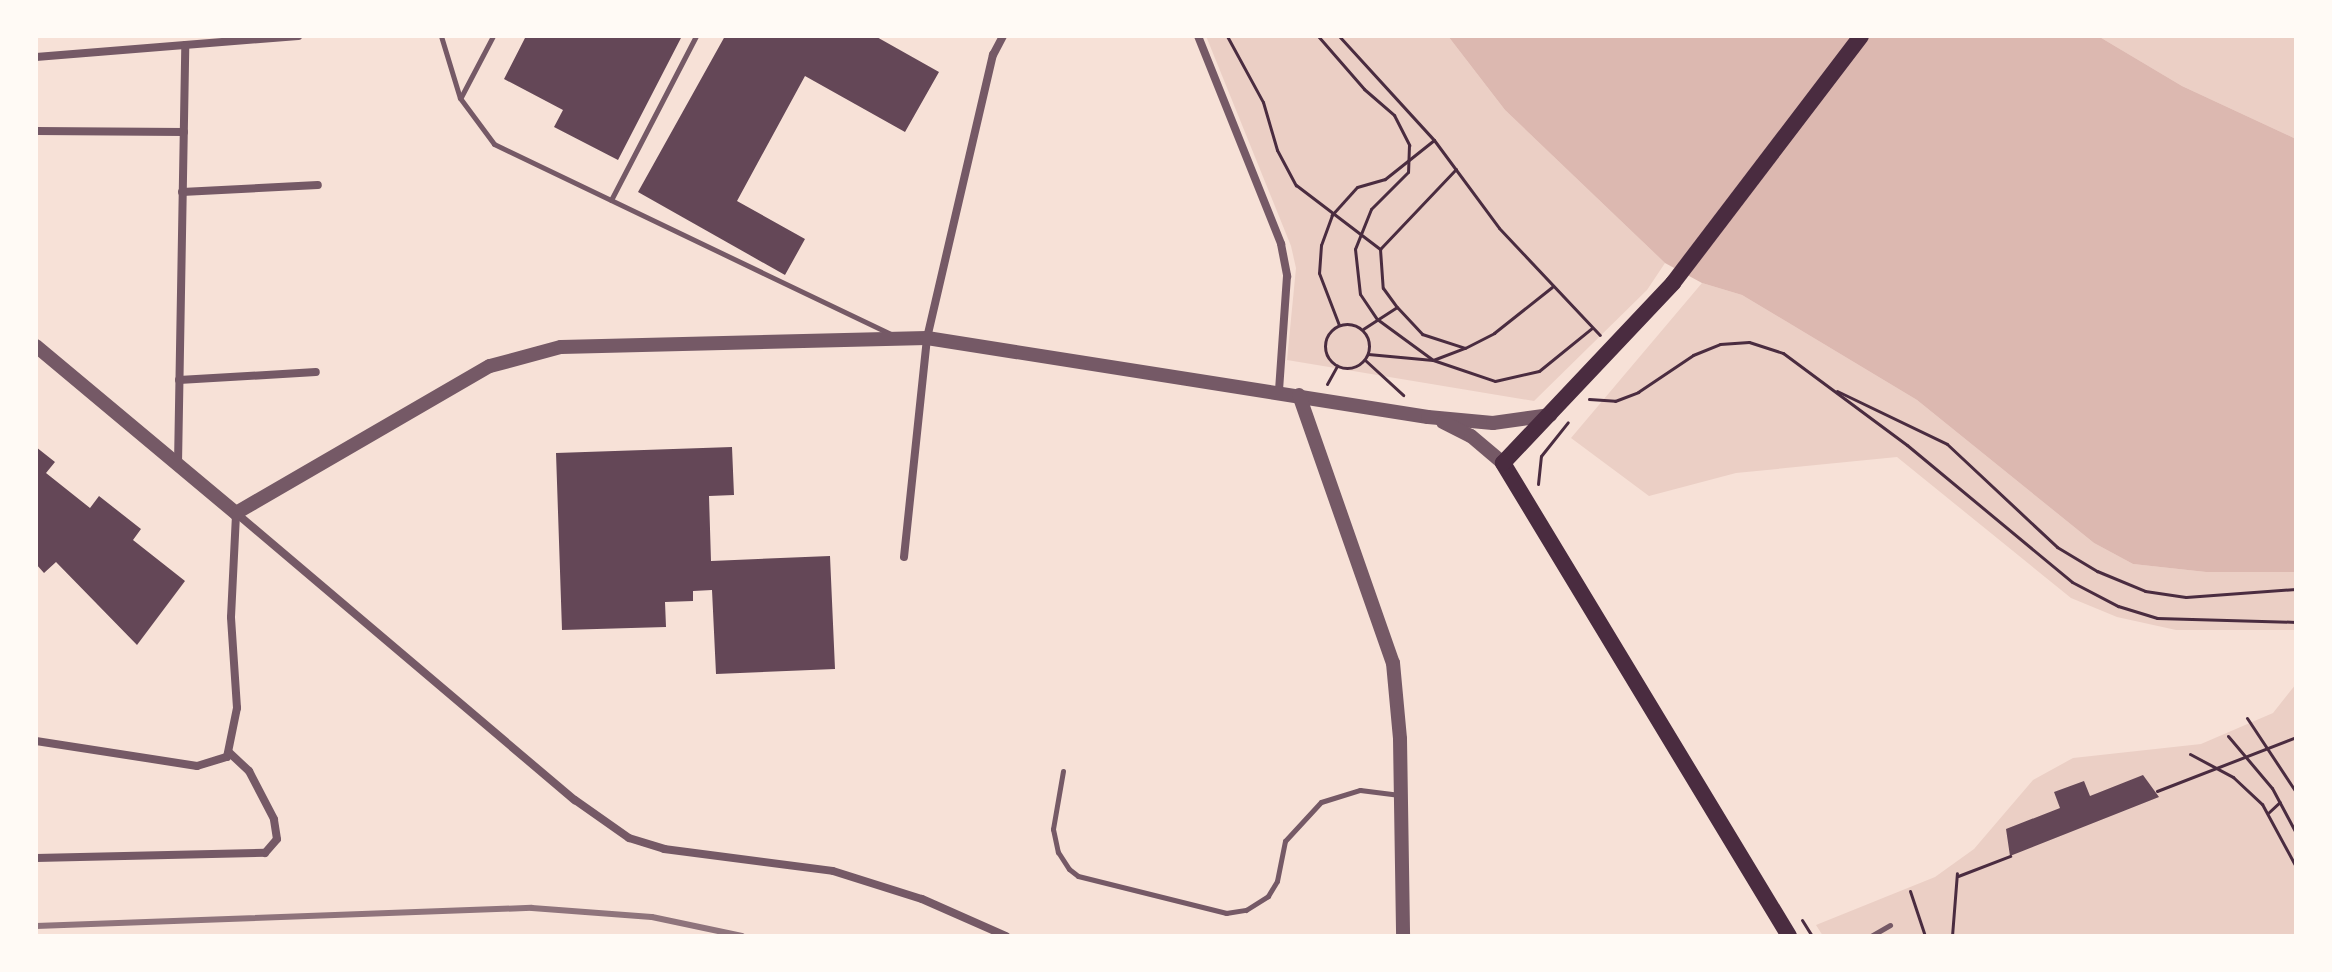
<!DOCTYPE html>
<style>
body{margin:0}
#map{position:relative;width:2332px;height:972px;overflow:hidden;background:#f7e1d7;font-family:"Times New Roman",serif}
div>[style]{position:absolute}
.green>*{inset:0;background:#ebcfc5}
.water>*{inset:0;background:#dcb8b0}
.building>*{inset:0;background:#644757}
.path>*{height:3px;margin:-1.5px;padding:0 1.5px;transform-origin:1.5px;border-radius:1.5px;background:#4a2c40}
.path>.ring{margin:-1.5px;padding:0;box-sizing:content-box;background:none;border:3px solid #4a2c40;border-radius:50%}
.service>*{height:5px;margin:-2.5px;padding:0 2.5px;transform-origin:2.5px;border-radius:2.5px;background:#755966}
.minor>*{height:8px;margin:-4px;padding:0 4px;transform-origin:4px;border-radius:4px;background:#755966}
.tertiary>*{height:14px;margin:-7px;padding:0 7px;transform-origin:7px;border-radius:7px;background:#755966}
.secondary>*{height:16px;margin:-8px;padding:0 8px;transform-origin:8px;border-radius:8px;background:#4a2c40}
.rail>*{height:6px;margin:-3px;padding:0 3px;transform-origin:3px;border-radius:3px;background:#8f747c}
span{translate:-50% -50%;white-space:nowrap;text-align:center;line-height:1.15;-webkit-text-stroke:8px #fffaf5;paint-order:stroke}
.frame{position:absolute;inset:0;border:38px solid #fffaf5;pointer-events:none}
</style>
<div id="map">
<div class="green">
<i style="clip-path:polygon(1206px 36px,1448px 36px,1505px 110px,1665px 263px,1647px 290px,1534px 401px,1287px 360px,1296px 268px,1291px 246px)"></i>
<i style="clip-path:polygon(2098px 36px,2296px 36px,2296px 139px,2182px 86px)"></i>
<i style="clip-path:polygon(1702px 283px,1742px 295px,1917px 400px,2094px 543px,2133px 564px,2206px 572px,2296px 572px,2296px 630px,2176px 630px,2117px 617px,2071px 598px,1897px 457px,1736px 473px,1649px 496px,1571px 438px)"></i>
<i style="clip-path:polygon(2296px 684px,2296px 936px,1823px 936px,1816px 925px,1935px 877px,1974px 849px,2033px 780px,2073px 758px,2201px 744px,2273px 713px)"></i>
</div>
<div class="water">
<i style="clip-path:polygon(1448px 36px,2098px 36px,2182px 86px,2296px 139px,2296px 572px,2206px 572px,2133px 564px,2094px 543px,1917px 400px,1742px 295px,1702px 283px,1665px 263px,1505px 110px)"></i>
</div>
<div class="building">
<i style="clip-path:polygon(526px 36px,682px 36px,618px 160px,554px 127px,563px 110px,504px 79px)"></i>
<i style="clip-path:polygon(725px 36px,875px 36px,939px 72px,905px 132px,805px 76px,737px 201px,805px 239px,785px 275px,638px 192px)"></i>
<i style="clip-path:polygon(36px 447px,55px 462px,46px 473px,90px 508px,99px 496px,141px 529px,133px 540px,185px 581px,137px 645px,56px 562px,44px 573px,36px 564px)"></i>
<i style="clip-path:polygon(732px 447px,734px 495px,709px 496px,711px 561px,830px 556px,835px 669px,716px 674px,712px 590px,693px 591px,693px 601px,665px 602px,666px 627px,562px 630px,556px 453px)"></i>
<i style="clip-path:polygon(2143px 775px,2159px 797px,2010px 856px,2006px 829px,2060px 808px,2054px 792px,2084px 781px,2090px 796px)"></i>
</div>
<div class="path">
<i style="left:1227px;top:36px;width:75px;rotate:61.4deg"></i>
<i style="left:1263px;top:102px;width:50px;rotate:73.7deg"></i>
<i style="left:1277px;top:150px;width:40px;rotate:62deg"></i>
<i style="left:1296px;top:185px;width:106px;rotate:37.3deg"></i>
<i style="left:1318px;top:36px;width:70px;rotate:49deg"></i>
<i style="left:1364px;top:89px;width:40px;rotate:41deg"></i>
<i style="left:1394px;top:115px;width:34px;rotate:63deg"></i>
<i style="left:1409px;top:145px;width:27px;rotate:92deg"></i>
<i style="left:1408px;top:172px;width:52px;rotate:135deg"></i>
<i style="left:1371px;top:209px;width:43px;rotate:111.8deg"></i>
<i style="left:1355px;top:249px;width:45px;rotate:83.7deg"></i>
<i style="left:1360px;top:294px;width:30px;rotate:56deg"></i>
<i style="left:1377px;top:319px;width:69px;rotate:36.2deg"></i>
<i style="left:1433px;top:360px;width:65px;rotate:18.7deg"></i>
<i style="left:1495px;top:381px;width:45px;rotate:-12.8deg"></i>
<i style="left:1539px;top:371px;width:68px;rotate:-39.1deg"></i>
<i style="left:1339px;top:36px;width:141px;rotate:47.6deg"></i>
<i style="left:1434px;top:140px;width:63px;rotate:141.5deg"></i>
<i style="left:1385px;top:179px;width:29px;rotate:164deg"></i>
<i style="left:1357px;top:187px;width:38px;rotate:132deg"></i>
<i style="left:1332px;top:215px;width:32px;rotate:110deg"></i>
<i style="left:1321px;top:245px;width:28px;rotate:94deg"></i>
<i style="left:1319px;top:273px;width:56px;rotate:69deg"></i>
<i style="left:1434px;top:140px;width:109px;rotate:53.5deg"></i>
<i style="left:1499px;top:228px;width:147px;rotate:46.7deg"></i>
<i style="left:1456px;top:169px;width:110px;rotate:133.5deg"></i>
<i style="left:1380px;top:249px;width:39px;rotate:86deg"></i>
<i style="left:1383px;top:288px;width:24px;rotate:54deg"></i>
<i style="left:1397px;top:307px;width:37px;rotate:47deg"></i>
<i style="left:1422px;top:334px;width:45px;rotate:18deg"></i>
<i style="left:1465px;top:348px;width:33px;rotate:-27deg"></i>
<i style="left:1494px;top:333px;width:74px;rotate:-38.4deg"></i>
<i class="ring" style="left:1325px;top:324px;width:41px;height:41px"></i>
<i style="left:1363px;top:329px;width:40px;rotate:-32.9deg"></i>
<i style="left:1368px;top:354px;width:65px;rotate:5.3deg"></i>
<i style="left:1433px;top:360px;width:34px;rotate:-21deg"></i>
<i style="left:1365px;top:360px;width:52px;rotate:42.6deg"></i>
<i style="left:1327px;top:384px;width:21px;rotate:-61deg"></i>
<i style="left:1837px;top:391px;width:122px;rotate:25.7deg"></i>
<i style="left:1947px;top:444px;width:151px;rotate:43.1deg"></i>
<i style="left:2057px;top:547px;width:47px;rotate:31deg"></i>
<i style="left:2097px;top:571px;width:52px;rotate:22.6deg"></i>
<i style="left:2145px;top:591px;width:41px;rotate:8.3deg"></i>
<i style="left:2186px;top:597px;width:110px;rotate:-4.2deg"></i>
<i style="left:1589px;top:399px;width:26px;rotate:4deg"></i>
<i style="left:1615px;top:401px;width:25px;rotate:-21deg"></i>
<i style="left:1638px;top:392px;width:66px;rotate:-33.9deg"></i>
<i style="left:1693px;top:355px;width:29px;rotate:-22deg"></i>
<i style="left:1720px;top:344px;width:29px;rotate:-4deg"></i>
<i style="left:1749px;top:342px;width:36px;rotate:18deg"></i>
<i style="left:1783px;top:353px;width:154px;rotate:36.6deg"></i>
<i style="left:1907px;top:445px;width:214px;rotate:39.7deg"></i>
<i style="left:2072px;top:582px;width:52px;rotate:27.6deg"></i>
<i style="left:2118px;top:606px;width:41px;rotate:17.1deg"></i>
<i style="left:2157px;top:618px;width:139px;rotate:1.6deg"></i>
<i style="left:1538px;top:484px;width:28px;rotate:-84deg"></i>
<i style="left:1541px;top:456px;width:43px;rotate:-51.5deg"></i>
<i style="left:2247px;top:718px;width:89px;rotate:56.5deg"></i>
<i style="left:2228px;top:736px;width:68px;rotate:49.8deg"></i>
<i style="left:2272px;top:788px;width:51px;rotate:61.9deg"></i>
<i style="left:2190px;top:754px;width:49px;rotate:28.1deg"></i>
<i style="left:2233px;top:777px;width:40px;rotate:43deg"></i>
<i style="left:2262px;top:804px;width:72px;rotate:61.6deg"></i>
<i style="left:2157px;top:791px;width:149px;rotate:-21.2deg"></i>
<i style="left:2268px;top:813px;width:16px;rotate:-43deg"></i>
<i style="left:1958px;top:876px;width:56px;rotate:-21deg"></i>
<i style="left:1910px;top:891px;width:47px;rotate:71.6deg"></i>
<i style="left:1802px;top:920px;width:19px;rotate:58deg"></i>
<i style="left:1952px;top:936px;width:63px;rotate:-85.5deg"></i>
</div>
<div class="service">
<i style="left:441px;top:36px;width:65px;rotate:73deg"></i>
<i style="left:460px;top:98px;width:57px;rotate:53.5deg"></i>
<i style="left:494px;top:144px;width:440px;rotate:25.6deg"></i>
<i style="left:461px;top:97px;width:69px;rotate:-62.3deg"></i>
<i style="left:611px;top:200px;width:185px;rotate:-62.6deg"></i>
<i style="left:1063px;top:771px;width:59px;rotate:99.8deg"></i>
<i style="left:1053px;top:829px;width:24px;rotate:78deg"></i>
<i style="left:1058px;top:852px;width:20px;rotate:57deg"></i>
<i style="left:1069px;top:869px;width:11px;rotate:38deg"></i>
<i style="left:1078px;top:876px;width:153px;rotate:14deg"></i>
<i style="left:1226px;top:913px;width:20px;rotate:-9deg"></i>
<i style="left:1246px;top:910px;width:26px;rotate:-32deg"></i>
<i style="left:1268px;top:896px;width:17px;rotate:-59deg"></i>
<i style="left:1277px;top:881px;width:41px;rotate:-78.7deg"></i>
<i style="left:1285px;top:841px;width:53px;rotate:-47.3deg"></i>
<i style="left:1321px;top:802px;width:41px;rotate:-17.1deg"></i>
<i style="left:1360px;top:790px;width:40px;rotate:7.1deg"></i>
<i style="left:1871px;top:936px;width:22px;rotate:-30deg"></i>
</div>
<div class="minor">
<i style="left:1198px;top:36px;width:224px;rotate:68.2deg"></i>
<i style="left:1281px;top:244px;width:33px;rotate:79deg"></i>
<i style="left:1287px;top:276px;width:115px;rotate:94deg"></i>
<i style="left:36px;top:57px;width:263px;rotate:-4.6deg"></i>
<i style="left:36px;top:131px;width:148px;rotate:0.4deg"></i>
<i style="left:182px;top:192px;width:136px;rotate:-2.9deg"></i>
<i style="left:179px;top:380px;width:137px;rotate:-3.3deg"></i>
<i style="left:178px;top:464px;width:419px;rotate:-89deg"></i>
<i style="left:236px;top:513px;width:444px;rotate:40.3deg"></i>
<i style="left:575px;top:800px;width:66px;rotate:35.1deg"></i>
<i style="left:629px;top:838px;width:37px;rotate:17deg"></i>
<i style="left:664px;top:849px;width:170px;rotate:7.4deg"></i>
<i style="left:833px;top:871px;width:93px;rotate:17.5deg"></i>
<i style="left:922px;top:899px;width:92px;rotate:23.8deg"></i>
<i style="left:904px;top:557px;width:220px;rotate:-84deg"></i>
<i style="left:927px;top:338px;width:291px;rotate:-76.9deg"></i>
<i style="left:993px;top:55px;width:21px;rotate:-62deg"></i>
<i style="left:36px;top:741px;width:163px;rotate:8.8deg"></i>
<i style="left:197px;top:766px;width:31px;rotate:-17deg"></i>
<i style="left:227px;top:757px;width:50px;rotate:-78.5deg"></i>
<i style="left:237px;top:708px;width:91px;rotate:-93.8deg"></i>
<i style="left:231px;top:617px;width:104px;rotate:-87.2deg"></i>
<i style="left:36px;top:858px;width:229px;rotate:-1.3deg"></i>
<i style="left:265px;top:853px;width:18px;rotate:-49deg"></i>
<i style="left:277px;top:839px;width:20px;rotate:-99deg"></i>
<i style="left:274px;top:819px;width:54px;rotate:-117.5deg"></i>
<i style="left:249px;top:771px;width:26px;rotate:-137deg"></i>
</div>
<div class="tertiary">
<i style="left:36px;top:346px;width:261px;rotate:39.9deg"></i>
<i style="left:236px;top:513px;width:293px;rotate:-30.1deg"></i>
<i style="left:490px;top:366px;width:73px;rotate:-15deg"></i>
<i style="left:561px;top:347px;width:366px;rotate:-1.4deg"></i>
<i style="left:927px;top:338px;width:507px;rotate:8.96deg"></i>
<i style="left:1428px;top:417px;width:65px;rotate:5.3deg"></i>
<i style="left:1493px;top:423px;width:58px;rotate:-8deg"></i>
<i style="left:1299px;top:395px;width:284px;rotate:70.7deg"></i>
<i style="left:1393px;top:663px;width:76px;rotate:84.7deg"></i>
<i style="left:1400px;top:739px;width:197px;rotate:89.1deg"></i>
<i style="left:1443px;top:422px;width:31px;rotate:27deg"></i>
<i style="left:1471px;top:436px;width:42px;rotate:40.2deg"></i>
</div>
<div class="secondary">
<i style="left:1789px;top:936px;width:553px;rotate:-121.16deg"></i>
<i style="left:1503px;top:463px;width:248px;rotate:-46.6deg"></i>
<i style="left:1673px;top:283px;width:310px;rotate:-52.7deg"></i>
</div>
<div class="rail">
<i style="left:36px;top:926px;width:496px;rotate:-2.1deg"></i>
<i style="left:532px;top:908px;width:120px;rotate:4.3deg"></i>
<i style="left:652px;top:917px;width:92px;rotate:11.9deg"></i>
</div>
<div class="frame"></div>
</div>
